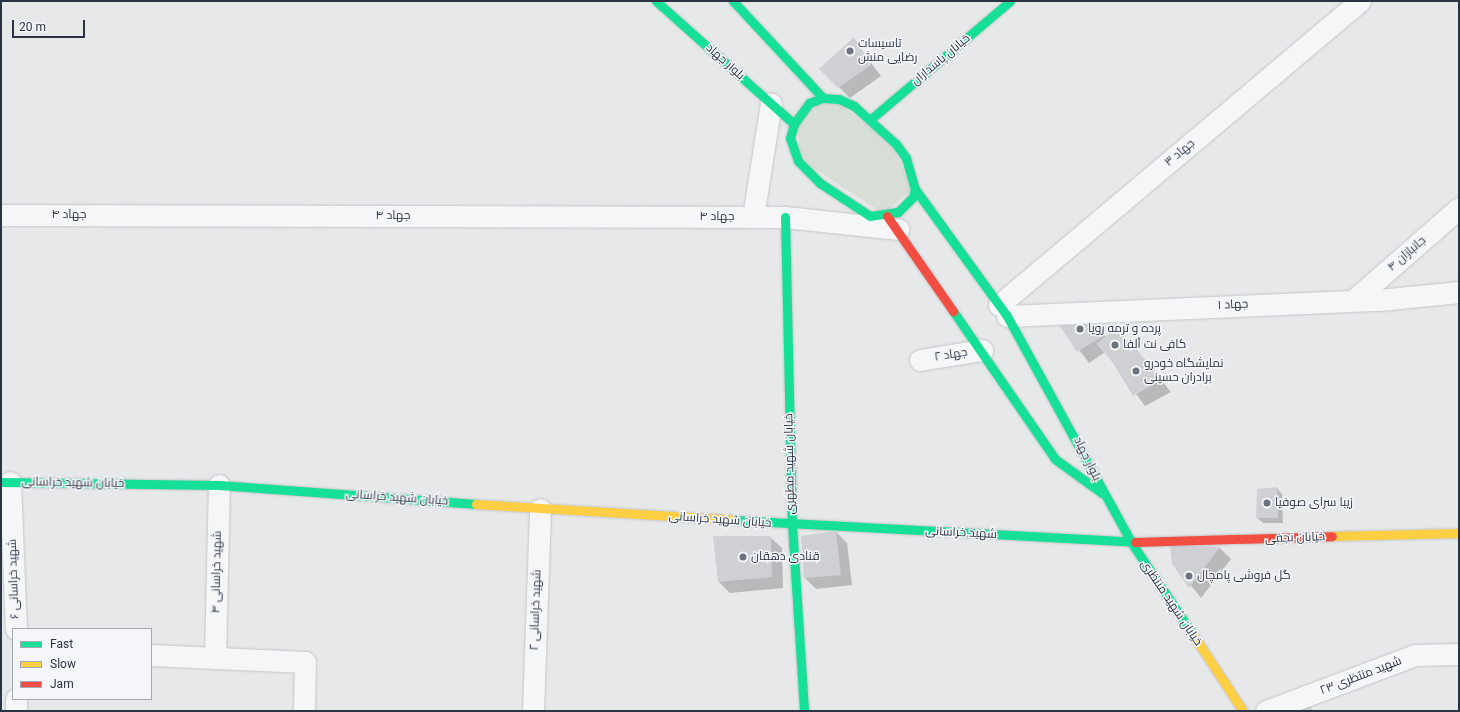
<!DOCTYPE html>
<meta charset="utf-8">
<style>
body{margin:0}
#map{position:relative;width:1460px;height:712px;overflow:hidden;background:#e6e8ea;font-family:Roboto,Cairo,sans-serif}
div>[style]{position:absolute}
.green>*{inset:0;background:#d6ded6}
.shadow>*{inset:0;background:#0003}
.building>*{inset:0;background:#ced0d3}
.roads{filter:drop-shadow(0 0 1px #c4c6c8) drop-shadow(0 0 1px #c4c6c8)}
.street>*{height:21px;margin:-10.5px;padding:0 10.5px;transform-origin:10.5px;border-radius:10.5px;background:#f5f6f7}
.fast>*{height:9px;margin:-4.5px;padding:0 4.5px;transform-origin:4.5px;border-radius:4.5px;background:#16e098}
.slow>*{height:9px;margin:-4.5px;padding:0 4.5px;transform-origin:4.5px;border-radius:4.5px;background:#ffcf43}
.jam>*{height:9px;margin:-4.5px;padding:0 4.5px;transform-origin:4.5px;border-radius:4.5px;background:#f24e42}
.dots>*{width:11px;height:11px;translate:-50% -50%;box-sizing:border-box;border:2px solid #f4f6f9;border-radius:50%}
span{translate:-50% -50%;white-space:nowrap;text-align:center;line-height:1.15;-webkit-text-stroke:3px #f4f6f9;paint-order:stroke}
.poi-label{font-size:12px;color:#2b3445}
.left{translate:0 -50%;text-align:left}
.street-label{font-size:12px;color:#2b3445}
.frame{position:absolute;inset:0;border:2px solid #2b3445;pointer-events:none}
.legend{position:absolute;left:12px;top:628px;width:140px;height:72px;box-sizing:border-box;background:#f4f6f9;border:1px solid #a4a8b1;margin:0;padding:5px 7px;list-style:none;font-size:12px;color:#2b3445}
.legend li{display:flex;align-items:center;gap:8px;height:20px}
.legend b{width:20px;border:1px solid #a4a8b1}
.scale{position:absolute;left:12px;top:20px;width:73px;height:18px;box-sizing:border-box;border:2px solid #2b3445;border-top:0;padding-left:5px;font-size:12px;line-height:14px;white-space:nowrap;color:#2b3445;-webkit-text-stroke:3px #f4f6f9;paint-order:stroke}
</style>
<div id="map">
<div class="green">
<i style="clip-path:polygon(837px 102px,893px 145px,912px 189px,884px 214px,800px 159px,797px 123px,811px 106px)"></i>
</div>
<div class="shadow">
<i style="clip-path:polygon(853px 39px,881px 76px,850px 98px,821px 69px)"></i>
<i style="clip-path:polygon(1086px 318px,1106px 337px,1134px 348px,1171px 392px,1145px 406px,1105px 352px,1089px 363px,1060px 324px)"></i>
<i style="clip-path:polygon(1277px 488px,1282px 494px,1283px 523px,1263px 523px,1257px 518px)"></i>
<i style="clip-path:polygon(836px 532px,847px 543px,852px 585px,816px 589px,805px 578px)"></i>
<i style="clip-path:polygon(770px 537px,782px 548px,783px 588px,730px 593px,719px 582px)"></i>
<i style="clip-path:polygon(1220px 548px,1231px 559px,1201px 598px,1173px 563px)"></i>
</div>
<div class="building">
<i style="clip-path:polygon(854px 37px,871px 65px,838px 88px,819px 69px)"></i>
<i style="clip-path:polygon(1086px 317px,1105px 335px,1077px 352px,1058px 323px)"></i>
<i style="clip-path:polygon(1115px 329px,1135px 347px,1161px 380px,1133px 396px,1112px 361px,1096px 344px)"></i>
<i style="clip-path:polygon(1277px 487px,1278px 518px,1256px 518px,1257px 489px)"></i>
<i style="clip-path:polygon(836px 531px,841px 575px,804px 578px,801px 536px)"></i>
<i style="clip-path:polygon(713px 536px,771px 536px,772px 577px,718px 582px)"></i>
<i style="clip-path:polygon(1170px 545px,1220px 547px,1189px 588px,1172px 564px)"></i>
<i style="clip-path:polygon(1309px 704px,1313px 711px,1292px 711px)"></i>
</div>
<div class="roads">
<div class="street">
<i style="left:1px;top:215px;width:784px;rotate:0.15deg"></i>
<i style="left:785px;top:217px;width:114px;rotate:6.1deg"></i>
<i style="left:753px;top:217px;width:115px;rotate:-81deg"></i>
<i style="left:1355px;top:299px;width:138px;rotate:-41.2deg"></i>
<i style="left:999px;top:305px;width:472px;rotate:-40.1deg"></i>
<i style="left:1007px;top:316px;width:372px;rotate:-2.5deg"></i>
<i style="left:1379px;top:300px;width:80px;rotate:-5.7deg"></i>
<i style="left:920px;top:360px;width:63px;rotate:-9.2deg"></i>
<i style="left:10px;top:482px;width:147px;rotate:87.7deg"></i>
<i style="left:151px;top:655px;width:154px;rotate:2.6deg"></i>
<i style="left:305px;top:662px;width:49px;rotate:91.2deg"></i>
<i style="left:215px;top:658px;width:173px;rotate:-88.7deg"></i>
<i style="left:16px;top:711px;width:12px;rotate:-90deg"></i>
<i style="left:533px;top:711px;width:202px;rotate:-88deg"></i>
<i style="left:1266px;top:711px;width:159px;rotate:-20.6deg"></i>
<i style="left:1415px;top:655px;width:43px;rotate:-1.3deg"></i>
</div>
<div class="fast">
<i style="left:656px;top:1px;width:185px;rotate:41.7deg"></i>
<i style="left:733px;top:1px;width:132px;rotate:47.1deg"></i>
<i style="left:823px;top:98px;width:16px;rotate:4deg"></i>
<i style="left:839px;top:99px;width:17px;rotate:25deg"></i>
<i style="left:854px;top:106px;width:57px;rotate:42.1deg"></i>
<i style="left:896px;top:144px;width:17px;rotate:54deg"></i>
<i style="left:906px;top:158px;width:32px;rotate:74deg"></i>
<i style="left:915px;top:189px;width:8px;rotate:104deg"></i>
<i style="left:913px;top:197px;width:21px;rotate:135deg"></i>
<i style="left:898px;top:212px;width:28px;rotate:172deg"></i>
<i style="left:870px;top:216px;width:60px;rotate:-146.6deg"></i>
<i style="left:820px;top:183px;width:31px;rotate:-135deg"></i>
<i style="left:798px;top:161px;width:24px;rotate:-109deg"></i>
<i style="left:790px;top:138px;width:15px;rotate:-74deg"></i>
<i style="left:794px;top:124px;width:26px;rotate:-54deg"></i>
<i style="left:809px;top:103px;width:15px;rotate:-20deg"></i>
<i style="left:871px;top:119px;width:182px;rotate:-40.3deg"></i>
<i style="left:915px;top:189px;width:157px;rotate:54.1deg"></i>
<i style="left:1007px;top:316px;width:258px;rotate:61.2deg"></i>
<i style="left:1131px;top:542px;width:110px;rotate:56.2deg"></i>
<i style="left:785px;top:217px;width:307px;rotate:88.7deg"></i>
<i style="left:792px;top:524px;width:187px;rotate:86.3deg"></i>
<i style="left:953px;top:311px;width:180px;rotate:55.4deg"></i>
<i style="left:1055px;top:459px;width:58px;rotate:35.9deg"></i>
<i style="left:1px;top:482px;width:218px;rotate:0.8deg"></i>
<i style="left:219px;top:485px;width:258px;rotate:4.2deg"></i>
<i style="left:734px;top:520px;width:402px;rotate:3.1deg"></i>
</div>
<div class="slow">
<i style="left:476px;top:504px;width:258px;rotate:3.5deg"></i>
<i style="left:1332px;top:536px;width:127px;rotate:-1.4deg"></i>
<i style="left:1192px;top:633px;width:93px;rotate:56.8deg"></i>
</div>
<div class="jam">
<i style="left:887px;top:216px;width:116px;rotate:55.2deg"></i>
<i style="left:1135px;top:542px;width:197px;rotate:-1.7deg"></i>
</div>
</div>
<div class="dots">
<i style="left:850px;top:51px;background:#6c737f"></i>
<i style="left:1080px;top:329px;background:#6c737f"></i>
<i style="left:1115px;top:345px;background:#6c737f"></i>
<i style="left:1136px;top:371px;background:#6c737f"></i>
<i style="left:1267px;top:503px;background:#6c737f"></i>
<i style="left:743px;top:557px;background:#6c737f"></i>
<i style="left:1189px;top:576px;background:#6c737f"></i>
</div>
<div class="poi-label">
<span class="left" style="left:858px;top:51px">تاسیسات<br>رضایی منش</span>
<span class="left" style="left:1088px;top:329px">پرده و ترمه رویا</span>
<span class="left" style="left:1123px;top:345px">کافی نت آلفا</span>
<span class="left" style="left:1144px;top:371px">نمایشگاه خودرو<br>برادران حسینی</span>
<span class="left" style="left:1275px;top:503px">زیبا سرای صوفیا</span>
<span class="left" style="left:751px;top:557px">قنادی دهقان</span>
<span class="left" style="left:1197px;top:576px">گل فروشی پامچال</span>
</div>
<div class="street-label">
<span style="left:941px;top:60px;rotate:-40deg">خیابان پاسداران</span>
<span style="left:725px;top:62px;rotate:42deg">بلوار جهاد</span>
<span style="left:1180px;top:153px;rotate:-40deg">جهاد ۳</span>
<span style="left:69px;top:215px">جهاد ۴</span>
<span style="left:393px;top:216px">جهاد ۴</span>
<span style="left:717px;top:217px">جهاد ۴</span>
<span style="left:1407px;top:254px;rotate:-41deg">جانبازان ۴</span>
<span style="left:1233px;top:305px;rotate:-3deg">جهاد ۱</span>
<span style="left:951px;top:355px;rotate:-9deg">جهاد ۲</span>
<span style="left:1087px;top:459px;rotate:64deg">بلوار جهاد</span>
<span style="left:790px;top:464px;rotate:-91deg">خیابان شهید مطهری</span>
<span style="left:73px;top:483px;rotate:1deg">خیابان شهید خراسانی</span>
<span style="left:397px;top:498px;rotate:4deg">خیابان شهید خراسانی</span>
<span style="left:720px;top:520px;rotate:4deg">خیابان شهید خراسانی</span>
<span style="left:961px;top:533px;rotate:3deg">شهید خراسانی</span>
<span style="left:1295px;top:538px;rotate:-2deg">خیابان نجفی</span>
<span style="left:217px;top:572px;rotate:-89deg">شهید خراسانی ۴</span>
<span style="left:14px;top:579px;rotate:-92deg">شهید خراسانی ۶</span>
<span style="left:1171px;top:603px;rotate:56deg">خیابان شهید منتظری</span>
<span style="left:536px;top:610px;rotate:-88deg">شهید خراسانی ۲</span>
<span style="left:1361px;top:676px;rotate:-21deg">شهید منتظری ۲۳</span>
</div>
<div class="frame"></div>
<ul class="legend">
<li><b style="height:5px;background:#16e098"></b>Fast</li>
<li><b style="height:5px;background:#ffcf43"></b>Slow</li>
<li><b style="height:5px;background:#f24e42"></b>Jam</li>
</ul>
<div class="scale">20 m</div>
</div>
